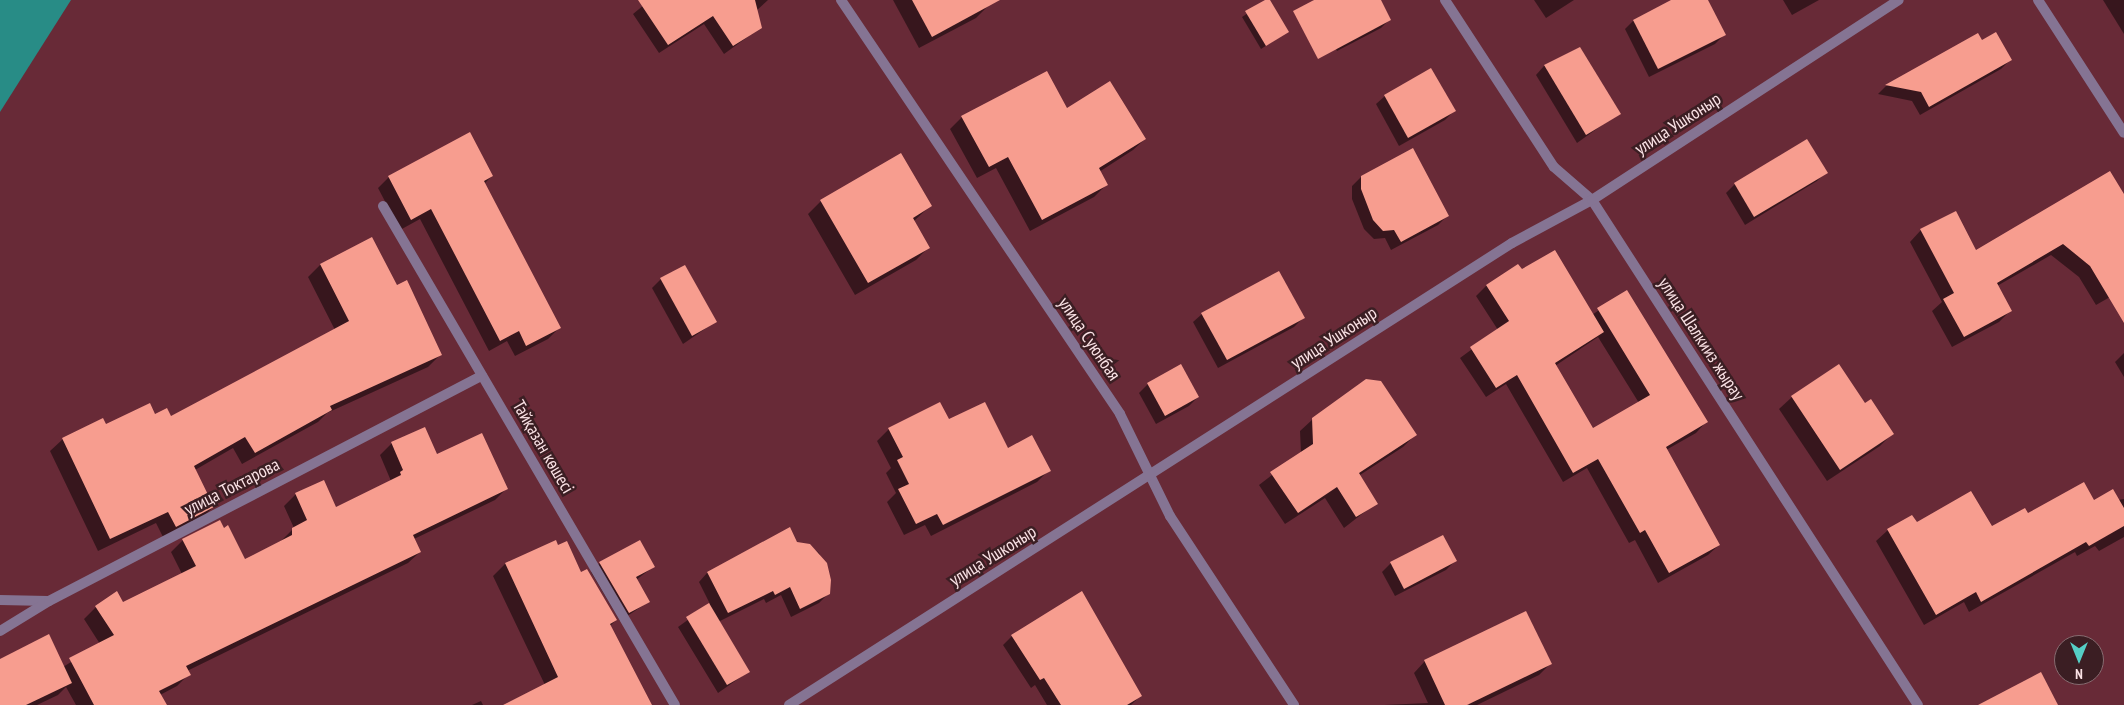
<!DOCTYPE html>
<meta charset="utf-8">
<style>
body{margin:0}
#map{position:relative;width:2124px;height:705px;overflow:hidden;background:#682a37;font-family:"PT Sans Narrow",sans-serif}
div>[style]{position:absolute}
.water>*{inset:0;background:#288c86}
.shadow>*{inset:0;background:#0007}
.building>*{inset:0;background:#f79d8f}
.minor>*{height:10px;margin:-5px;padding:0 5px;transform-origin:5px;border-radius:5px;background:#857493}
span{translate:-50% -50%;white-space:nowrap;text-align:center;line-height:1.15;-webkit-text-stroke:5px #3b1e23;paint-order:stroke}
.street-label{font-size:18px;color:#fae2e5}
.north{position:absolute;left:2054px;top:635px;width:50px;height:50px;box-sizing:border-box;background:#3b1e23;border:1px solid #876c71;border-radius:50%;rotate:180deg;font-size:14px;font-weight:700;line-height:20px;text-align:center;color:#fae2e5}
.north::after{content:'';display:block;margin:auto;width:18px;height:22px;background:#55cec5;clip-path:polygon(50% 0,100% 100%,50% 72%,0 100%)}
</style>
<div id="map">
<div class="water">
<i style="clip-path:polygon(0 0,71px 0,0 112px)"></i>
</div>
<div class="shadow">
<i style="clip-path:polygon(650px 0,768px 0,756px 11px,760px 28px,724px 54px,704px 24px,659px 53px,633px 14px)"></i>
<i style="clip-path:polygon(893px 0,985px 0,988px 6px,976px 18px,919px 48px)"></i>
<i style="clip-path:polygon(1268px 0,1287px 32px,1261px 49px,1242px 17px)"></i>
<i style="clip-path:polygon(1313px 0,1380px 0,1390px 19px,1381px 28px,1337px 51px)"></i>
<i style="clip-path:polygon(1534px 0,1574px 0,1546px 18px)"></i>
<i style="clip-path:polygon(1674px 0,1706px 0,1724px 35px,1715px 44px,1649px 77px,1625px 29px,1633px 21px)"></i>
<i style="clip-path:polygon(1783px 0,1819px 0,1792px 15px)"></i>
<i style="clip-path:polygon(2103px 0,2124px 0,2124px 34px)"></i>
<i style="clip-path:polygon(1978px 35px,1981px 42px,2010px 60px,2001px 69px,1920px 115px,1912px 101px,1878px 94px,1886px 86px)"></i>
<i style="clip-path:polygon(1579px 48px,1619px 113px,1577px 143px,1536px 75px,1544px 66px)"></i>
<i style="clip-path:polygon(1385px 96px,1454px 111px,1445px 120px,1399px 146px,1376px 104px)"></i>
<i style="clip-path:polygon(1067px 110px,1145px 139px,1133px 150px,1099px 172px,1106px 185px,1094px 197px,1030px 231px,996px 168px,977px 178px,950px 129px,962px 117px)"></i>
<i style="clip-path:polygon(1826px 172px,1817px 181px,1745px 225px,1726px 193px,1735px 184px)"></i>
<i style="clip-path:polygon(492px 176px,484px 184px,559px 328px,548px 339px,515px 356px,507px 341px,489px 351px,420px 219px,400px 230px,378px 188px,389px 177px)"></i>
<i style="clip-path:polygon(1361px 177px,1447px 216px,1438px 225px,1391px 250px,1385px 238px,1374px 239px,1364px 229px,1352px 199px,1352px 186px)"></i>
<i style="clip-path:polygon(2124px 197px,2124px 289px,2096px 305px,2079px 277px,2051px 255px,1997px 286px,2010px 311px,1999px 322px,1952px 347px,1932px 311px,1942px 302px,1910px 242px,1921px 230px,1976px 252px)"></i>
<i style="clip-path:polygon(821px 201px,930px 206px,913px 222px,928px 248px,916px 260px,855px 295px,808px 214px)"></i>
<i style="clip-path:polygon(372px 239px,397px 287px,440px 355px,428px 367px,327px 413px,318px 422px,242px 464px,233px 448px,195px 470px,213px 507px,200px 520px,164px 539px,156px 523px,98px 551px,50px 451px,63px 439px,105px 426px,154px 416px,171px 418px,335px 330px,308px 277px,320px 265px)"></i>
<i style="clip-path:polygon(evenodd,1521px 271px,1592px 315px,1626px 291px,1706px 422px,1696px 433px,1666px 450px,1719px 545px,1708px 555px,1658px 583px,1635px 540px,1629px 543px,1587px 468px,1563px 482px,1506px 384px,1486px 397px,1460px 358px,1498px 330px,1476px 296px,1487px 285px,1521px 271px,1598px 337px,1639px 403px,1593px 430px,1555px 366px,1598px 337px)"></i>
<i style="clip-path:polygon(661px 279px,715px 322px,683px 344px,652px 288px)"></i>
<i style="clip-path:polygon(1202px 314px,1303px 318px,1294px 327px,1218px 368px,1193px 322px)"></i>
<i style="clip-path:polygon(2124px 353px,2124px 377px,2115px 362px)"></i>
<i style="clip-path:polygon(1181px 366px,1198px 397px,1189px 406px,1156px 424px,1139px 393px,1148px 384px)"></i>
<i style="clip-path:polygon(1792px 397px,1864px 404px,1893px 433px,1880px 446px,1827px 481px,1779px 409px)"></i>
<i style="clip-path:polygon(1313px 419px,1415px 435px,1403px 447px,1360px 475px,1376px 503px,1344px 528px,1325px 498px,1285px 524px,1259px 485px,1301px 453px,1300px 431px)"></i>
<i style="clip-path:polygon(948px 421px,1049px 470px,1037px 482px,931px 536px,925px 525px,904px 535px,887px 502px,896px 493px,886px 473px,891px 468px,877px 441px,889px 429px)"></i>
<i style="clip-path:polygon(424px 429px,436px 456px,507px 488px,495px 500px,414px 539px,420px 552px,408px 563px,187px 671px,189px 674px,177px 686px,160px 695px,165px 705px,76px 705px,66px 687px,58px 695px,37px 705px,0 705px,0 660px,63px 667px,100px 644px,84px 619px,96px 607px,123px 604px,182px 574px,171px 552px,183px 540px,244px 561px,281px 541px,294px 528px,284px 506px,296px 494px,335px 508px,391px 481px,380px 455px,392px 443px)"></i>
<i style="clip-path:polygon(2124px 499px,2124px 537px,2099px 551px,2095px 546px,2077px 556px,2075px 552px,1969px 612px,1964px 602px,1924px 625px,1876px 541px,1888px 530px,1916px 524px,1991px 528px,2027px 515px)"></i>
<i style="clip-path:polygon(789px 529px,796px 543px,809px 545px,819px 553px,830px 581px,828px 594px,819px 603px,791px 617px,781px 595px,766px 603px,764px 599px,718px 622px,748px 672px,718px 693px,678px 627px,710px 604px,699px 582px,707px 573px)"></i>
<i style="clip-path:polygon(555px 542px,616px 620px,610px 626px,651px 705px,506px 705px,545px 685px,493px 576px,505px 564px)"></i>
<i style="clip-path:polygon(1455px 561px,1446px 570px,1395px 596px,1382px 572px,1391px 563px)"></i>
<i style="clip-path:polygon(600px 563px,653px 567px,636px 580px,648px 602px,620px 621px,591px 572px)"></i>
<i style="clip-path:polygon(1012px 636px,1140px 696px,1131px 705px,1047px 705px,1035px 685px,1031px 688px,1003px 645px)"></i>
<i style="clip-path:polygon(1425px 661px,1551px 663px,1539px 675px,1477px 705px,1469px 705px,1459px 684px,1449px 705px,1384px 705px,1428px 703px,1414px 673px)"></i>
<i style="clip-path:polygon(481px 701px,483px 705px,472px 705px)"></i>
</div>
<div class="building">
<i style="clip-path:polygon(638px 0,755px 0,762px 28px,733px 46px,713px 16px,668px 45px)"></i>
<i style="clip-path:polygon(912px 0,1000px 0,932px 37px)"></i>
<i style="clip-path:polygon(1265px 0,1270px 0,1289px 32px,1266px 46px,1245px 11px)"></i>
<i style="clip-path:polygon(1314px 0,1381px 0,1391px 20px,1318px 59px,1293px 11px)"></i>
<i style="clip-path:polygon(1671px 0,1708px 0,1726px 35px,1658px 69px,1633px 20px)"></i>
<i style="clip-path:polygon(1996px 32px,2012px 60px,1929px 107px,1921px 92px,1885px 85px,1978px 33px,1982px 40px)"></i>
<i style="clip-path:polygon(1580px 47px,1621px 114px,1586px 135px,1544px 65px)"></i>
<i style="clip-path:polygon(1431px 68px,1456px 111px,1408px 138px,1384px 95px)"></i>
<i style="clip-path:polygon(1047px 71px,1067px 108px,1110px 81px,1146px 139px,1099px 168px,1108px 185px,1042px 220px,1008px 157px,989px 167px,961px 116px)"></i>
<i style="clip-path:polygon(470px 132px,493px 176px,484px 181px,561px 328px,526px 346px,519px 331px,500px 341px,431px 209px,411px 220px,388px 176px)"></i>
<i style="clip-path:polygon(1807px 139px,1828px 173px,1754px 217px,1734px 183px)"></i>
<i style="clip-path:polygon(1413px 148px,1449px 216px,1401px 242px,1394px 230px,1383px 231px,1373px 220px,1361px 189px,1361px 176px)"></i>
<i style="clip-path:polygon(901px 153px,932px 206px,913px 218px,930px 248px,868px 283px,820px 200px)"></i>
<i style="clip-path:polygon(2110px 171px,2124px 194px,2124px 323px,2090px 266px,2063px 244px,1997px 283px,2012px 311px,1964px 337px,1943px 299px,1954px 293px,1920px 229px,1956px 211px,1976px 250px)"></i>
<i style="clip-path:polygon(372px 237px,397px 285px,407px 280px,442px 355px,330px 406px,332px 410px,255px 453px,245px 437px,194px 466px,214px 507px,176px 527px,168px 512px,110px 539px,62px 438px,103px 418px,106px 424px,150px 403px,155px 414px,167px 408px,171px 416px,349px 321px,320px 264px)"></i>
<i style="clip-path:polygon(1555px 250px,1604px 332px,1555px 363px,1593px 428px,1650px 395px,1597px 308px,1627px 290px,1708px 422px,1666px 447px,1720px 545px,1669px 573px,1645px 530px,1640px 533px,1598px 459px,1573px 473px,1517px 375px,1496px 388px,1470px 347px,1509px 321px,1486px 285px,1518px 264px,1522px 269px)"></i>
<i style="clip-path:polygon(685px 265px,717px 322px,692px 336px,660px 278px)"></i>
<i style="clip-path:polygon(1279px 271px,1305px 318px,1227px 360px,1201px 313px)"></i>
<i style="clip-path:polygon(1181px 364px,1199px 397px,1165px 416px,1147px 383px)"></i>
<i style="clip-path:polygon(1839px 364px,1865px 403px,1871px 399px,1894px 434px,1840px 470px,1791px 396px)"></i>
<i style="clip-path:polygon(1366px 379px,1381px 381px,1417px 435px,1359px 473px,1378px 504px,1356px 517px,1337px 487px,1298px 513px,1270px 472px,1313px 444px,1312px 418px)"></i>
<i style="clip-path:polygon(940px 402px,949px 419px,985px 402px,1008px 448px,1032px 435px,1051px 471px,943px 525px,937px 514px,916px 524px,898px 489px,909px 484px,897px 460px,903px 457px,888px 428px)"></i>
<i style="clip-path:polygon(425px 427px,437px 454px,482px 433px,508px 489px,413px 535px,421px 552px,186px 666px,191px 675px,159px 691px,167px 705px,94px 705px,69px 658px,114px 635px,95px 606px,117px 591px,123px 602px,196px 566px,182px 539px,220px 520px,224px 528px,228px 525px,245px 559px,292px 535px,292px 528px,307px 520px,295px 493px,324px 480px,336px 507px,401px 475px,400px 472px,403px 470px,391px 442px)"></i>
<i style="clip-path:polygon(2084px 482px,2094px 500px,2113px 489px,2124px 508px,2124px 526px,2089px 546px,2086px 542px,1981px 602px,1976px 592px,1936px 615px,1887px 529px,1912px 515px,1917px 522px,1971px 491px,1992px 526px,2025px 508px,2028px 513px)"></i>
<i style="clip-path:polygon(790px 527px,797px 542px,810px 544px,827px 563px,831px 580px,830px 594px,800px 609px,790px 587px,775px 595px,773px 591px,728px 613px,707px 572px)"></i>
<i style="clip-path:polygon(1443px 535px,1457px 561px,1404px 589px,1390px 562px)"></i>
<i style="clip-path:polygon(556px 540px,558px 545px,567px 541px,581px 572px,587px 569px,617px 620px,610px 624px,652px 705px,503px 705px,558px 677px,505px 563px)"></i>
<i style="clip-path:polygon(640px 540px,655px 567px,636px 577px,650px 602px,629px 613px,599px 562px)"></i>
<i style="clip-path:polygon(1082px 591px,1142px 696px,1127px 705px,1061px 705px,1044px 678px,1040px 680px,1011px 635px)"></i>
<i style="clip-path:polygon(709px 603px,750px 672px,727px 685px,686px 617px)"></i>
<i style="clip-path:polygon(1526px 611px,1552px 664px,1467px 705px,1445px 705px,1424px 660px)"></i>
<i style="clip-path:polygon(49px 634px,72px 683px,26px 705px,0 705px,0 659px)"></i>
<i style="clip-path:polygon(2041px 672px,2058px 705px,1978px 705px)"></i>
</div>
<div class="minor">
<i style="left:841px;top:0;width:499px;rotate:56deg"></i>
<i style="left:1120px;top:414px;width:114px;rotate:63.9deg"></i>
<i style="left:1170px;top:516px;width:226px;rotate:56.7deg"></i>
<i style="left:1445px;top:0;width:199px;rotate:56.9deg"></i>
<i style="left:1554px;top:167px;width:50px;rotate:41deg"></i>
<i style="left:1592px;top:200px;width:601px;rotate:57.16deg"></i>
<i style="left:2038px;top:0;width:158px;rotate:57.1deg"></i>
<i style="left:383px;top:206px;width:578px;rotate:59.67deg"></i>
<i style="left:0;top:600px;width:48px;rotate:1.2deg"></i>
<i style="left:0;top:631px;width:57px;rotate:-31.5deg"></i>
<i style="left:49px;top:601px;width:488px;rotate:-27.5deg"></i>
<i style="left:789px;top:705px;width:858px;rotate:-32.58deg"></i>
<i style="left:1512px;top:243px;width:91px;rotate:-28.3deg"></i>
<i style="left:1592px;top:200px;width:366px;rotate:-33.1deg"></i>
</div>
<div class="street-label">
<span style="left:1678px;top:124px;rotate:-33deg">улица Ушконыр</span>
<span style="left:1334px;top:338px;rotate:-33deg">улица Ушконыр</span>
<span style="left:1089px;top:339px;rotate:56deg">улица Суюнбая</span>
<span style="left:1701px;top:339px;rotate:57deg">улица Шалкииз жырау</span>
<span style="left:543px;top:447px;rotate:60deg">Тайқазан көшесі</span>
<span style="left:232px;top:487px;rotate:-27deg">улица Токтарова</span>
<span style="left:993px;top:556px;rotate:-32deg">улица Ушконыр</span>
</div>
<div class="north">N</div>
</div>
